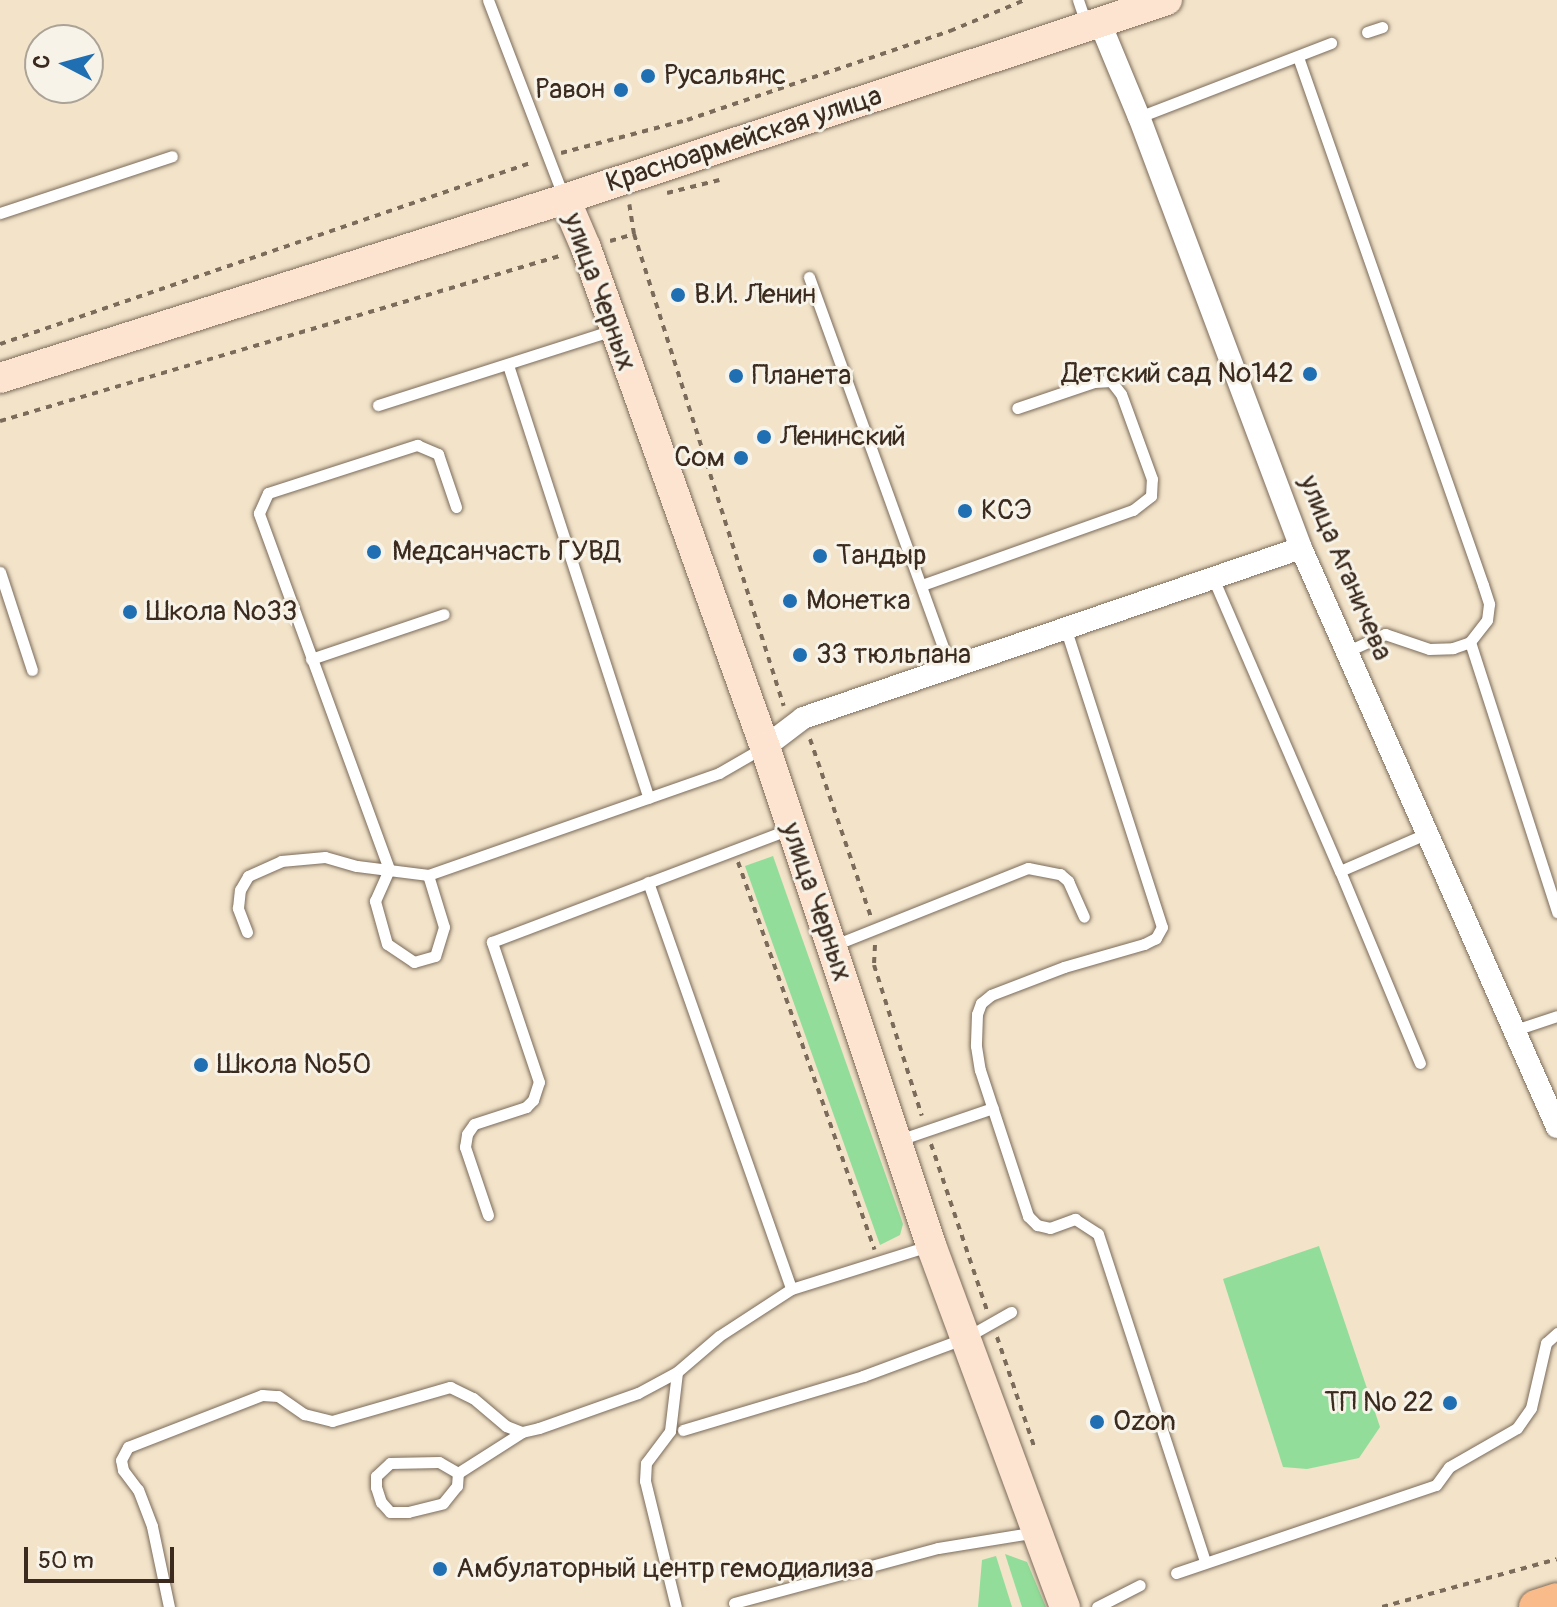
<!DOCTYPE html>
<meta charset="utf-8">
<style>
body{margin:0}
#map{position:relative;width:1557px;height:1607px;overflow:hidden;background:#f2e3c9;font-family:Pangolin,sans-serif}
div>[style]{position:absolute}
.green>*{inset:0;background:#92dd9a}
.path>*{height:4px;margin-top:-2px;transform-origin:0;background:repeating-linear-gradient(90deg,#7b6b5a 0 6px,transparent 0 12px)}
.roads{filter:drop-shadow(0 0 2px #7b6b5a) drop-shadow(0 0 2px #7b6b5a)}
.lane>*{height:11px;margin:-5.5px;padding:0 5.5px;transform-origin:5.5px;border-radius:5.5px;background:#fff}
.street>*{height:22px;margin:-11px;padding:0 11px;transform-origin:11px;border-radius:11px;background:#fff}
.secondary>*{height:30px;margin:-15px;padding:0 15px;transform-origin:15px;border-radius:15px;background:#fde4d1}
.primary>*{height:34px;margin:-17px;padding:0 17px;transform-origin:17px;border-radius:17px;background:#fabb8b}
.dots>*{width:22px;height:22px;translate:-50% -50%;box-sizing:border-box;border:4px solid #f7f3e8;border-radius:50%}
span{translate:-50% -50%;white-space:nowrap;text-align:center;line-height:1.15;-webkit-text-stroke:6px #f7f3e8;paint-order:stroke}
.poi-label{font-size:28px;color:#3b2a1e}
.left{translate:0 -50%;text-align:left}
.right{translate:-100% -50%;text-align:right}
.street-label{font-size:28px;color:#3b2a1e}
.north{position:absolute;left:24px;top:24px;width:80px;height:80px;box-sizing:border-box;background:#f7f3e8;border:2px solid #aca397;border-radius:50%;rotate:276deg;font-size:22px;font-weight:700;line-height:32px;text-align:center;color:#3b2a1e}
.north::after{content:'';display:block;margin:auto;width:28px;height:36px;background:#1f6fb2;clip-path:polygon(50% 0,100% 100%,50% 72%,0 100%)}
.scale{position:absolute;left:24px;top:1547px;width:150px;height:36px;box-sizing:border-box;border:4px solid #3b2a1e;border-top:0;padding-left:10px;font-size:24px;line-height:28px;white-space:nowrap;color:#3b2a1e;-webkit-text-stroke:6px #f7f3e8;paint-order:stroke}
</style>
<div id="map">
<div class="green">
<i style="clip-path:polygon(773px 856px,903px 1224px,900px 1235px,880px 1245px,745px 866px)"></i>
<i style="clip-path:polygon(1319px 1246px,1380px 1427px,1359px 1458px,1307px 1469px,1283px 1467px,1223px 1279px)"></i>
<i style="clip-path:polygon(1005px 1554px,1027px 1562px,1046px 1607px,1022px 1607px)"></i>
<i style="clip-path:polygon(996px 1556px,1012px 1607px,978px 1607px,982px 1560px)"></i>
</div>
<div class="path">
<i style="left:561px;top:153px;width:130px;rotate:-14.7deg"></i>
<i style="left:687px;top:120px;width:278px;rotate:-18.7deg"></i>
<i style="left:950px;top:31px;width:81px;rotate:-22.5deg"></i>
<i style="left:667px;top:193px;width:54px;rotate:-14deg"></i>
<i style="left:634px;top:234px;width:495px;rotate:72.4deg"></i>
<i style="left:610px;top:241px;width:25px;rotate:-16deg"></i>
<i style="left:634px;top:234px;width:30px;rotate:-99deg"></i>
<i style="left:0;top:344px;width:563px;rotate:-18.85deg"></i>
<i style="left:0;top:421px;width:587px;rotate:-16.43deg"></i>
<i style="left:810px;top:739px;width:188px;rotate:71.1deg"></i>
<i style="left:738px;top:862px;width:411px;rotate:70.6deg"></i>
<i style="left:875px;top:945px;width:20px;rotate:93deg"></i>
<i style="left:874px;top:965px;width:158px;rotate:72.4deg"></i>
<i style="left:931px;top:1144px;width:175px;rotate:71.4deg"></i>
<i style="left:997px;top:1337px;width:115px;rotate:71.3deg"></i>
<i style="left:1382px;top:1607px;width:181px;rotate:-15.3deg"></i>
</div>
<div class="roads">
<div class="lane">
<i style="left:488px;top:0;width:212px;rotate:69deg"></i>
<i style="left:1078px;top:0;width:28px;rotate:71deg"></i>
<i style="left:1367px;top:32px;width:16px;rotate:-18deg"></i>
<i style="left:1298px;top:57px;width:559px;rotate:70.69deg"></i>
<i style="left:1483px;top:585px;width:20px;rotate:72deg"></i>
<i style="left:1489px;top:604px;width:16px;rotate:97deg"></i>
<i style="left:1487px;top:620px;width:28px;rotate:128deg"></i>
<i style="left:1470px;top:642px;width:284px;rotate:72.1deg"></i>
<i style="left:1139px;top:117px;width:206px;rotate:-21.1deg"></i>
<i style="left:0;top:213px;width:181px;rotate:-18.3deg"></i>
<i style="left:809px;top:277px;width:414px;rotate:70.1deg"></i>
<i style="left:508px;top:365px;width:455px;rotate:72deg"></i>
<i style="left:378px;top:405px;width:247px;rotate:-17.7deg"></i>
<i style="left:0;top:572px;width:103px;rotate:71.9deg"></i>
<i style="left:1213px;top:578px;width:319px;rotate:66.6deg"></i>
<i style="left:1340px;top:871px;width:96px;rotate:-23.4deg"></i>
<i style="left:922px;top:585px;width:224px;rotate:-19.6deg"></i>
<i style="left:1133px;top:510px;width:23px;rotate:-38deg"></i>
<i style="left:1151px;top:496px;width:17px;rotate:-87deg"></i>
<i style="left:1152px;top:479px;width:90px;rotate:-110deg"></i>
<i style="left:1121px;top:394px;width:16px;rotate:-128deg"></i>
<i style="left:1111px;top:381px;width:17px;rotate:177deg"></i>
<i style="left:1094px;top:382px;width:81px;rotate:161.3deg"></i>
<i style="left:1066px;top:630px;width:312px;rotate:72.1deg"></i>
<i style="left:1162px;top:927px;width:13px;rotate:119deg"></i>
<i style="left:1156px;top:938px;width:13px;rotate:153deg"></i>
<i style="left:1144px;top:944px;width:83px;rotate:164deg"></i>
<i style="left:1064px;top:967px;width:78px;rotate:159deg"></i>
<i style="left:991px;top:995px;width:13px;rotate:141deg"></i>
<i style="left:981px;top:1003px;width:12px;rotate:110deg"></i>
<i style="left:977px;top:1014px;width:32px;rotate:92deg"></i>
<i style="left:976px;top:1046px;width:24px;rotate:81deg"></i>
<i style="left:980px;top:1070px;width:154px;rotate:71.8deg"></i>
<i style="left:1028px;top:1216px;width:13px;rotate:45deg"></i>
<i style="left:1037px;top:1225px;width:13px;rotate:13deg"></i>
<i style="left:1050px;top:1228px;width:27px;rotate:-20deg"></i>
<i style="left:1075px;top:1219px;width:27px;rotate:33deg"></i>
<i style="left:1098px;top:1234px;width:345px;rotate:71.9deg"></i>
<i style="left:1346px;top:652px;width:43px;rotate:-24.8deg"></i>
<i style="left:1385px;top:634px;width:46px;rotate:18.8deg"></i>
<i style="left:1429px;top:649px;width:24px;rotate:-2deg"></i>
<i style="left:1453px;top:648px;width:18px;rotate:-19deg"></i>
<i style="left:311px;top:659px;width:140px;rotate:-18.7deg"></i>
<i style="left:1340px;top:871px;width:208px;rotate:67.4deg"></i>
<i style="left:428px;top:875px;width:54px;rotate:72.9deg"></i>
<i style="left:444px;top:927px;width:30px;rotate:107deg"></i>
<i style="left:435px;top:956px;width:22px;rotate:164deg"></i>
<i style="left:414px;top:962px;width:32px;rotate:-146deg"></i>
<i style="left:387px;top:944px;width:45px;rotate:-105.6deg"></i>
<i style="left:375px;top:901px;width:35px;rotate:-66deg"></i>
<i style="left:389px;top:869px;width:379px;rotate:-110.1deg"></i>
<i style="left:259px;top:513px;width:22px;rotate:-66deg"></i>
<i style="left:268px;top:493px;width:157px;rotate:-17.9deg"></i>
<i style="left:417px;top:445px;width:23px;rotate:23deg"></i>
<i style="left:438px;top:454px;width:56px;rotate:71.2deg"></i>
<i style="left:648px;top:882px;width:431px;rotate:70.6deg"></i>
<i style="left:247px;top:932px;width:26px;rotate:-111deg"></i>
<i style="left:238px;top:908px;width:18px;rotate:-84deg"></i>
<i style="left:240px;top:890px;width:16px;rotate:-60deg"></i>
<i style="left:248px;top:876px;width:36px;rotate:-24deg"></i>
<i style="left:281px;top:861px;width:44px;rotate:-5.2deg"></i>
<i style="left:325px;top:857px;width:33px;rotate:16deg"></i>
<i style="left:357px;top:866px;width:72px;rotate:7.2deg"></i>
<i style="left:428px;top:875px;width:308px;rotate:-19.3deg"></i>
<i style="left:719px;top:773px;width:52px;rotate:-30deg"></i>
<i style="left:832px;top:946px;width:211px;rotate:-21.7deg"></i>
<i style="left:1028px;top:868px;width:33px;rotate:11deg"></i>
<i style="left:1060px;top:874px;width:11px;rotate:41deg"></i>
<i style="left:1068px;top:881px;width:39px;rotate:66deg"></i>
<i style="left:1515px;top:1030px;width:44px;rotate:-18.4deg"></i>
<i style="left:899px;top:1140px;width:99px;rotate:-18.8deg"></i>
<i style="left:488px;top:1215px;width:72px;rotate:-108.7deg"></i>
<i style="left:465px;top:1147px;width:13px;rotate:-81deg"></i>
<i style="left:467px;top:1134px;width:12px;rotate:-55deg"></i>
<i style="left:474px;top:1124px;width:55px;rotate:-18.1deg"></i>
<i style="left:526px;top:1107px;width:10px;rotate:-45deg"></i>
<i style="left:533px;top:1100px;width:19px;rotate:-72deg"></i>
<i style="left:539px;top:1082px;width:148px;rotate:-108.6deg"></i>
<i style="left:492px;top:942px;width:319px;rotate:-20.8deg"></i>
<i style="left:683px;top:1430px;width:188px;rotate:-16.7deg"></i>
<i style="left:863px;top:1376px;width:109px;rotate:-20.4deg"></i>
<i style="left:965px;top:1338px;width:53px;rotate:-29.5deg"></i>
<i style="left:458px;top:1473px;width:22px;rotate:-150deg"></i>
<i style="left:439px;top:1462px;width:49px;rotate:178.8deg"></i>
<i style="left:390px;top:1463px;width:19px;rotate:137deg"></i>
<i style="left:376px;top:1476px;width:11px;rotate:90deg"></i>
<i style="left:376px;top:1487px;width:16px;rotate:72deg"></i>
<i style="left:381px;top:1502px;width:13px;rotate:48deg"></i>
<i style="left:390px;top:1512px;width:18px"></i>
<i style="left:408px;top:1512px;width:36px;rotate:-14deg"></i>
<i style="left:443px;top:1503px;width:22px;rotate:-51deg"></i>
<i style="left:457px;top:1486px;width:13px;rotate:-86deg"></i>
<i style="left:458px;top:1473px;width:76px;rotate:-32.6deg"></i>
<i style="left:1176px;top:1573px;width:274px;rotate:-18.7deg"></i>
<i style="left:1436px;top:1485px;width:22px;rotate:-54deg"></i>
<i style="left:1449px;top:1467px;width:78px;rotate:-29.8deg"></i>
<i style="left:1517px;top:1428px;width:24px;rotate:-55deg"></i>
<i style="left:1531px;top:1408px;width:67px;rotate:-77deg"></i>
<i style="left:1546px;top:1343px;width:15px;rotate:-42deg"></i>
<i style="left:734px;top:1603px;width:211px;rotate:-15.1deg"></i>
<i style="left:938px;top:1548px;width:100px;rotate:-9.2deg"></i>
<i style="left:169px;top:1607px;width:83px;rotate:-101.9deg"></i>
<i style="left:152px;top:1526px;width:39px;rotate:-111deg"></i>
<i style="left:138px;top:1490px;width:25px;rotate:-127deg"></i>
<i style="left:123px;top:1470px;width:10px;rotate:-101deg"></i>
<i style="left:121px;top:1460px;width:15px;rotate:-62deg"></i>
<i style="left:128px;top:1447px;width:144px;rotate:-21.2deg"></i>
<i style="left:262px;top:1395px;width:16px;rotate:4deg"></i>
<i style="left:278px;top:1396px;width:32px;rotate:35deg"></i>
<i style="left:304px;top:1414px;width:29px;rotate:14deg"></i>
<i style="left:332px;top:1421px;width:123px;rotate:-16.1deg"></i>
<i style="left:450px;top:1387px;width:25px;rotate:26deg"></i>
<i style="left:473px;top:1398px;width:43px;rotate:40.3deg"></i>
<i style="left:506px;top:1426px;width:17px;rotate:21deg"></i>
<i style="left:522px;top:1432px;width:17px;rotate:-13deg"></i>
<i style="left:539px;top:1428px;width:105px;rotate:-19.5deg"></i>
<i style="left:638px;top:1393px;width:44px;rotate:-28.3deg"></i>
<i style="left:677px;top:1372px;width:55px;rotate:-40.6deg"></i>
<i style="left:719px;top:1336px;width:86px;rotate:-33.1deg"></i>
<i style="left:791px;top:1289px;width:147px;rotate:-17.4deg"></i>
<i style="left:676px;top:1607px;width:130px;rotate:-103.8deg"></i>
<i style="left:645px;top:1481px;width:18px;rotate:-87deg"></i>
<i style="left:646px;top:1463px;width:40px;rotate:-53deg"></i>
<i style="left:670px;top:1431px;width:59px;rotate:-83.2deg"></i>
<i style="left:1097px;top:1607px;width:48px;rotate:-27.1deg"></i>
</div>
<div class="street">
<i style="left:1100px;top:23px;width:102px;rotate:67.5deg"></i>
<i style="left:1139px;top:117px;width:460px;rotate:69.4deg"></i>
<i style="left:1301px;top:548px;width:633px;rotate:66.15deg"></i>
<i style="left:765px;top:747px;width:48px;rotate:-37.3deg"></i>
<i style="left:803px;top:718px;width:526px;rotate:-18.85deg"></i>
</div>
<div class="secondary">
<i style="left:565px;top:199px;width:53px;rotate:66.8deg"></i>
<i style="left:586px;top:248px;width:530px;rotate:70.27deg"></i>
<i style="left:765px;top:747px;width:525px;rotate:71.57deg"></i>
<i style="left:931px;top:1245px;width:386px;rotate:69.7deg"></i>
<i style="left:0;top:378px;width:593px;rotate:-17.58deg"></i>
<i style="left:565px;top:199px;width:634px;rotate:-18.29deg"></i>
</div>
<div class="primary">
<i style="left:1536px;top:1607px;width:22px;rotate:-18deg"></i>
</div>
</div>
<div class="dots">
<i style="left:648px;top:76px;background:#1f6fb2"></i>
<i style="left:621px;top:90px;background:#1f6fb2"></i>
<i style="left:678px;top:295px;background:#1f6fb2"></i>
<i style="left:1310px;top:374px;background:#1f6fb2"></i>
<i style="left:736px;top:376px;background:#1f6fb2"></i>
<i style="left:764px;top:437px;background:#1f6fb2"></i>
<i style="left:741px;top:458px;background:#1f6fb2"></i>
<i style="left:965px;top:511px;background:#1f6fb2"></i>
<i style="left:374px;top:552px;background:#1f6fb2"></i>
<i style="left:820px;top:556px;background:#1f6fb2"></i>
<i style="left:790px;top:601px;background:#1f6fb2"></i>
<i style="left:130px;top:612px;background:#1f6fb2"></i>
<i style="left:800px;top:655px;background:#1f6fb2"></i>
<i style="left:201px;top:1065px;background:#1f6fb2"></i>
<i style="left:1450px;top:1403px;background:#1f6fb2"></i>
<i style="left:1097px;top:1422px;background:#1f6fb2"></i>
<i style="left:440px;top:1569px;background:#1f6fb2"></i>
</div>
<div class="poi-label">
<span class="left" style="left:664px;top:76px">Русальянс</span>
<span class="right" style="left:605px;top:90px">Равон</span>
<span class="left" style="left:694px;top:295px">В.И. Ленин</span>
<span class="right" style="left:1294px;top:374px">Детский сад №142</span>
<span class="left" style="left:752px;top:376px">Планета</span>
<span class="left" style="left:780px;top:437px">Ленинский</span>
<span class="right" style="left:725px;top:458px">Сом</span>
<span class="left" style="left:981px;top:511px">КСЭ</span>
<span class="left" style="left:392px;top:552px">Медсанчасть ГУВД</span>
<span class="left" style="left:836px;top:556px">Тандыр</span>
<span class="left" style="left:806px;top:601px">Монетка</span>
<span class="left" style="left:146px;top:612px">Школа №33</span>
<span class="left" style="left:816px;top:655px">33 тюльпана</span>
<span class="left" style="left:217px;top:1065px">Школа №50</span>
<span class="right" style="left:1434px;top:1403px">ТП № 22</span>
<span class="left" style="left:1113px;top:1422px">Ozon</span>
<span class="left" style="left:456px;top:1569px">Амбулаторный центр гемодиализа</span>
</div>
<div class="street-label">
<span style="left:744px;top:140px;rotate:-18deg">Красноармейская улица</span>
<span style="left:599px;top:292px;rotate:70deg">улица Черных</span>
<span style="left:1345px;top:568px;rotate:67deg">улица Аганичева</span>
<span style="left:816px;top:902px;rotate:71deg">улица Черных</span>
</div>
<div class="north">С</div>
<div class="scale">50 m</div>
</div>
